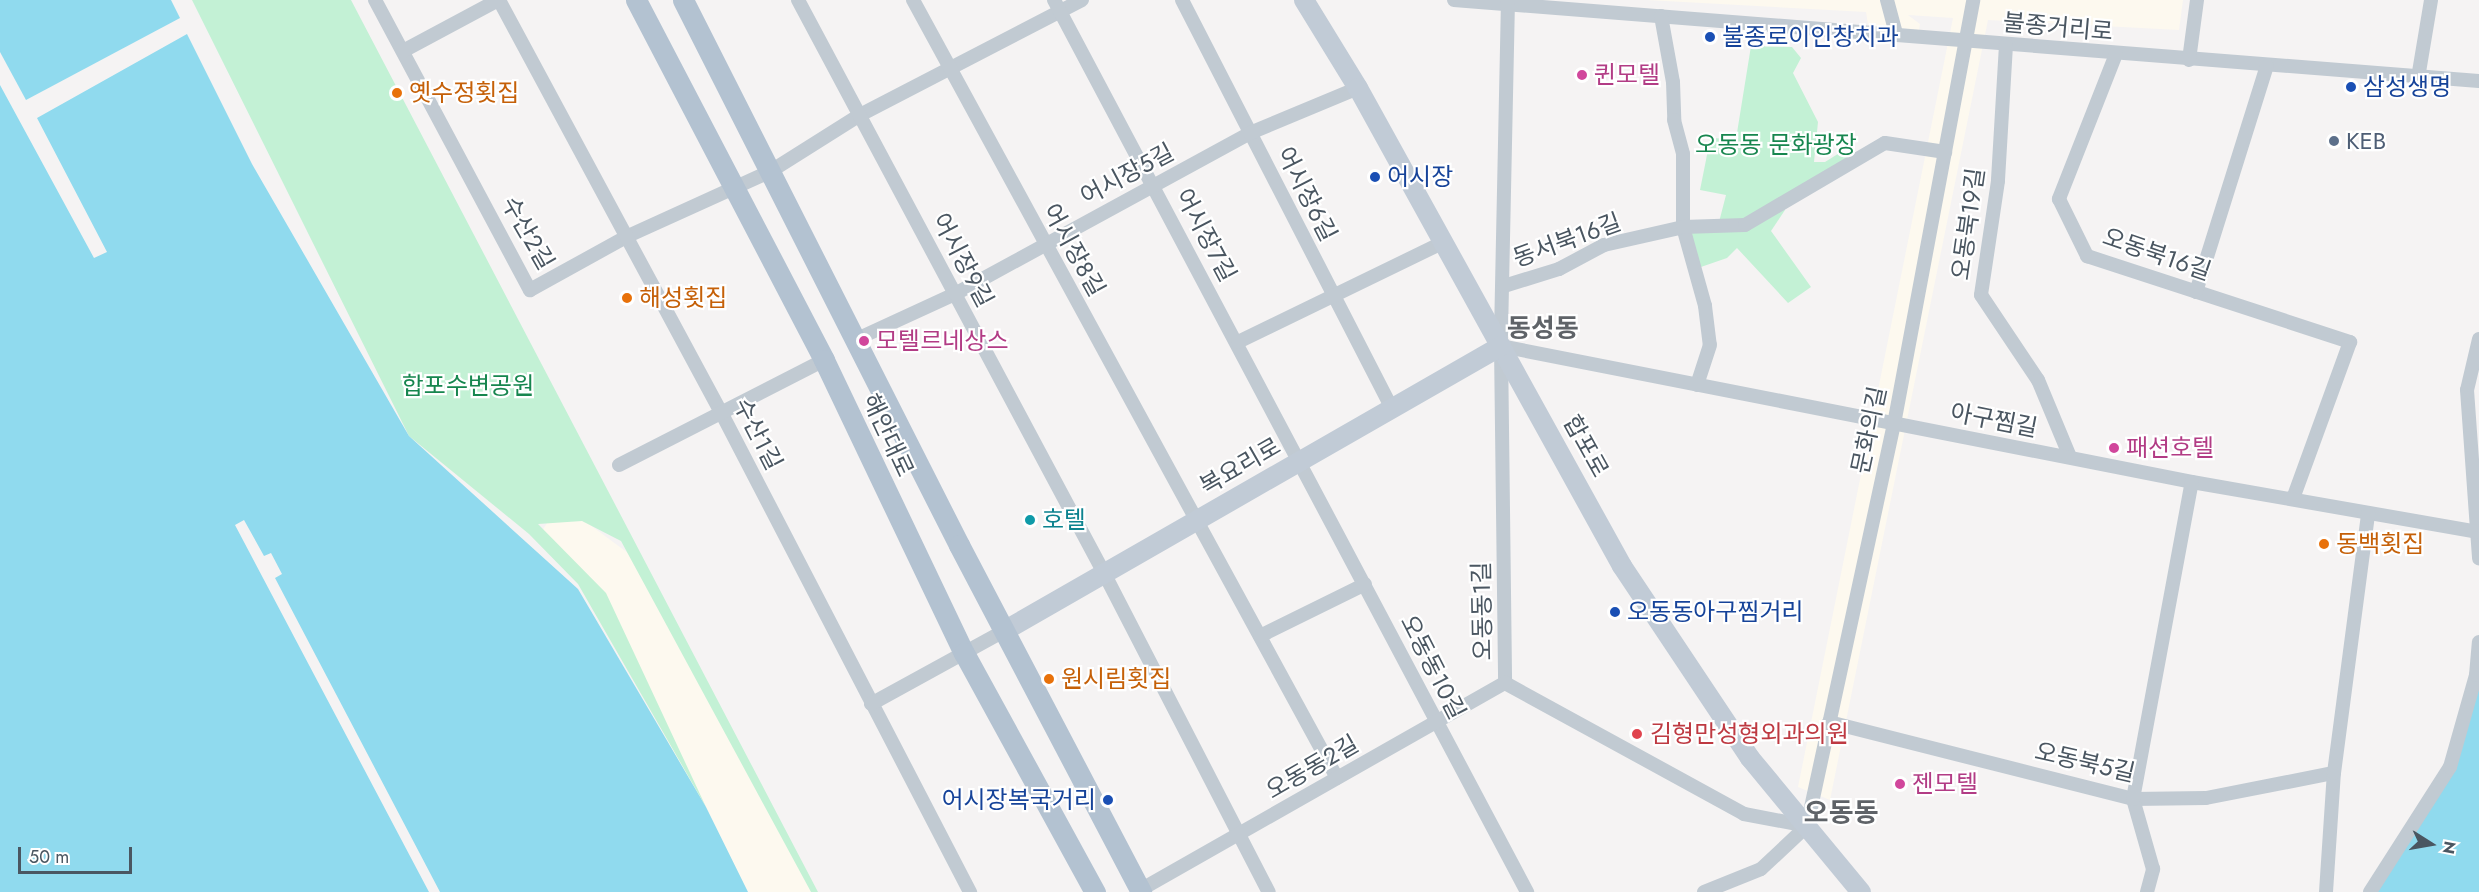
<!DOCTYPE html>
<meta charset="utf-8">
<style>
body{margin:0}
#map{position:relative;width:2479px;height:892px;overflow:hidden;background:#f5f3f3;font-family:Jost,"Noto Sans KR",sans-serif}
div>[style]{position:absolute}
.commercial>*{inset:0;background:#fdf9ef}
.green>*{inset:0;background:#c3f1d5}
.water>*{inset:0;background:#90daee}
.minor>*{height:14px;margin:-7px;padding:0 7px;transform-origin:7px;border-radius:7px;background:#c1cad2}
.secondary>*{height:20px;margin:-10px;padding:0 10px;transform-origin:10px;border-radius:10px;background:#c1cbd6}
.primary>*{height:21px;margin:-10.5px;padding:0 10.5px;transform-origin:10.5px;border-radius:10.5px;background:#b3c2d1}
.dots>*{width:16px;height:16px;translate:-50% -50%;box-sizing:border-box;border:3px solid #fff;border-radius:50%}
span{translate:-50% -50%;white-space:nowrap;text-align:center;line-height:1.15;-webkit-text-stroke:4.5px #fff;paint-order:stroke}
.street-label{font-size:24px;color:#4a5661}
.transit-label{font-size:24px;color:#164399}
.left{translate:0 -50%;text-align:left}
.right{translate:-100% -50%;text-align:right}
.hotel-label{font-size:24px;color:#b23c85}
.food-label{font-size:24px;color:#c56008}
.service-label{font-size:24px;color:#4e5e75}
.park-label{font-size:24px;color:#17864f}
.culture-label{font-size:24px;color:#0d838f}
.health-label{font-size:24px;color:#be3a42}
.neighbourhood-label{font-size:26px;color:#5f6368;font-weight:700}
.quarter-label{font-size:27px;color:#5f6368;font-weight:700}
.north{position:absolute;left:2401px;top:814px;width:60px;height:60px;-webkit-text-stroke:4px #fff;paint-order:stroke;rotate:101deg;font-size:16px;font-weight:700;line-height:24px;text-align:center;color:#4a5661}
.north::after{content:'';display:block;margin:auto;width:21px;height:27px;background:#4a5661;clip-path:polygon(50% 0,100% 100%,50% 72%,0 100%)}
.scale{position:absolute;left:18px;top:847px;width:114px;height:27px;box-sizing:border-box;border:3px solid #4a5661;border-top:0;padding-left:8px;font-size:18px;line-height:21px;white-space:nowrap;color:#4a5661;-webkit-text-stroke:4px #fff;paint-order:stroke}
</style>
<div id="map">
<div class="commercial">
<i style="clip-path:polygon(1647px 0,2183px 0,2179px 30px,1988px 20px,1830px 800px,1798px 787px,1953px 18px,1908px 15px,1920px 24px,1919px 30px,1868px 25px,1866px 12px)"></i>
<i style="clip-path:polygon(553px 514px,586px 522px,628px 553px,813px 892px,748px 892px,585px 585px,538px 537px)"></i>
</div>
<div class="green">
<i style="clip-path:polygon(192px 0,351px 0,818px 892px,811px 892px,621px 541px,582px 521px,538px 524px,606px 593px,706px 807px,578px 584px,529px 534px,409px 436px)"></i>
<i style="clip-path:polygon(1751px 46px,1792px 47px,1801px 58px,1793px 73px,1818px 122px,1814px 162px,1825px 162px,1841px 152px,1848px 156px,1849px 163px,1784px 196px,1785px 210px,1771px 231px,1811px 287px,1788px 303px,1737px 248px,1727px 258px,1698px 268px,1689px 233px,1718px 226px,1726px 195px,1700px 190px,1706px 160px,1710px 138px,1736px 139px)"></i>
</div>
<div class="water">
<i style="clip-path:polygon(0 0,171px 0,180px 18px,26px 100px,0 52px)"></i>
<i style="clip-path:polygon(187px 34px,252px 164px,409px 436px,578px 589px,706px 807px,748px 892px,440px 892px,275px 578px,282px 574px,271px 553px,264px 556px,244px 520px,235px 525px,429px 892px,0 892px,0 85px,94px 258px,107px 252px,37px 118px)"></i>
<i style="clip-path:polygon(2479px 642px,2479px 892px,2370px 892px,2450px 767px)"></i>
</div>
<div class="minor">
<i style="left:375px;top:0;width:329px;rotate:61.9deg"></i>
<i style="left:530px;top:290px;width:112px;rotate:-28.9deg"></i>
<i style="left:628px;top:236px;width:157px;rotate:-24.4deg"></i>
<i style="left:771px;top:171px;width:105px;rotate:-32.2deg"></i>
<i style="left:860px;top:115px;width:250px;rotate:-27.4deg"></i>
<i style="left:499px;top:0;width:470px;rotate:61.7deg"></i>
<i style="left:722px;top:414px;width:539px;rotate:62.58deg"></i>
<i style="left:798px;top:0;width:650px;rotate:61.9deg"></i>
<i style="left:1104px;top:573px;width:359px;rotate:62.7deg"></i>
<i style="left:913px;top:0;width:886px;rotate:61.41deg"></i>
<i style="left:1054px;top:0;width:1010px;rotate:62.06deg"></i>
<i style="left:1182px;top:0;width:460px;rotate:62.8deg"></i>
<i style="left:1454px;top:0;width:1028px;rotate:4.52deg"></i>
<i style="left:1508px;top:0;width:346px;rotate:91.2deg"></i>
<i style="left:1501px;top:346px;width:337px;rotate:89.3deg"></i>
<i style="left:1505px;top:683px;width:273px;rotate:28.7deg"></i>
<i style="left:1744px;top:814px;width:64px;rotate:10.8deg"></i>
<i style="left:1887px;top:0;width:34px;rotate:75deg"></i>
<i style="left:1661px;top:16px;width:67px;rotate:79.7deg"></i>
<i style="left:1673px;top:82px;width:38px;rotate:88deg"></i>
<i style="left:1674px;top:120px;width:35px;rotate:75deg"></i>
<i style="left:1683px;top:154px;width:73px;rotate:90deg"></i>
<i style="left:1683px;top:227px;width:82px;rotate:74.4deg"></i>
<i style="left:1705px;top:306px;width:39px;rotate:83deg"></i>
<i style="left:1710px;top:345px;width:42px;rotate:108deg"></i>
<i style="left:2006px;top:45px;width:136px;rotate:93.4deg"></i>
<i style="left:1998px;top:181px;width:115px;rotate:98.5deg"></i>
<i style="left:1981px;top:295px;width:102px;rotate:56.2deg"></i>
<i style="left:2038px;top:380px;width:83px;rotate:67.4deg"></i>
<i style="left:403px;top:51px;width:108px;rotate:-28.2deg"></i>
<i style="left:2116px;top:54px;width:156px;rotate:111.5deg"></i>
<i style="left:2059px;top:199px;width:64px;rotate:63.8deg"></i>
<i style="left:2087px;top:256px;width:277px;rotate:18.1deg"></i>
<i style="left:2350px;top:342px;width:167px;rotate:110deg"></i>
<i style="left:2189px;top:60px;width:61px;rotate:-82.4deg"></i>
<i style="left:2418px;top:78px;width:79px;rotate:-80.5deg"></i>
<i style="left:1504px;top:286px;width:58px;rotate:-17.2deg"></i>
<i style="left:1559px;top:269px;width:51px;rotate:-28.1deg"></i>
<i style="left:1604px;top:245px;width:81px;rotate:-12.8deg"></i>
<i style="left:1683px;top:227px;width:62px;rotate:-1.8deg"></i>
<i style="left:1745px;top:225px;width:162px;rotate:-30.4deg"></i>
<i style="left:1885px;top:143px;width:61px;rotate:8.5deg"></i>
<i style="left:2196px;top:292px;width:237px;rotate:-72.6deg"></i>
<i style="left:857px;top:339px;width:108px;rotate:-24.7deg"></i>
<i style="left:955px;top:294px;width:336px;rotate:-28.6deg"></i>
<i style="left:1250px;top:133px;width:117px;rotate:-22.6deg"></i>
<i style="left:2479px;top:339px;width:52px;rotate:103.2deg"></i>
<i style="left:2467px;top:390px;width:169px;rotate:85.9deg"></i>
<i style="left:1238px;top:342px;width:227px;rotate:-25.9deg"></i>
<i style="left:1501px;top:346px;width:704px;rotate:11.13deg"></i>
<i style="left:2192px;top:482px;width:291px;rotate:9.9deg"></i>
<i style="left:619px;top:465px;width:230px;rotate:-27.1deg"></i>
<i style="left:1260px;top:636px;width:117px;rotate:-26.3deg"></i>
<i style="left:871px;top:704px;width:152px;rotate:-28.8deg"></i>
<i style="left:1829px;top:722px;width:314px;rotate:14.2deg"></i>
<i style="left:2133px;top:799px;width:73px;rotate:-0.8deg"></i>
<i style="left:2206px;top:798px;width:130px;rotate:-11.1deg"></i>
<i style="left:1807px;top:826px;width:411px;rotate:-77.8deg"></i>
<i style="left:1894px;top:424px;width:431px;rotate:-79.4deg"></i>
<i style="left:1140px;top:890px;width:420px;rotate:-29.6deg"></i>
<i style="left:1704px;top:892px;width:61px;rotate:-22deg"></i>
<i style="left:1761px;top:869px;width:63px;rotate:-43.1deg"></i>
<i style="left:2147px;top:892px;width:24px;rotate:-75deg"></i>
<i style="left:2153px;top:869px;width:73px;rotate:-105.9deg"></i>
<i style="left:2133px;top:799px;width:322px;rotate:-79.5deg"></i>
<i style="left:2326px;top:892px;width:119px;rotate:-86.2deg"></i>
<i style="left:2334px;top:773px;width:262px;rotate:-82.5deg"></i>
<i style="left:2370px;top:892px;width:148px;rotate:-57.4deg"></i>
<i style="left:2450px;top:767px;width:96px;rotate:-74.2deg"></i>
<i style="left:2476px;top:675px;width:33px;rotate:-85deg"></i>
</div>
<div class="secondary">
<i style="left:1304px;top:0;width:103px;rotate:58.5deg"></i>
<i style="left:1358px;top:88px;width:546px;rotate:61.09deg"></i>
<i style="left:1622px;top:566px;width:231px;rotate:56.3deg"></i>
<i style="left:1750px;top:758px;width:174px;rotate:50.4deg"></i>
<i style="left:1004px;top:631px;width:573px;rotate:-29.83deg"></i>
</div>
<div class="primary">
<i style="left:636px;top:0;width:406px;rotate:62.4deg"></i>
<i style="left:824px;top:360px;width:325px;rotate:64.5deg"></i>
<i style="left:964px;top:653px;width:273px;rotate:61.3deg"></i>
<i style="left:683px;top:0;width:611px;rotate:63.14deg"></i>
<i style="left:959px;top:545px;width:392px;rotate:62.3deg"></i>
</div>
<div class="dots">
<i style="left:1710px;top:37px;background:#1a4fb4"></i>
<i style="left:1582px;top:75px;background:#d1479c"></i>
<i style="left:2351px;top:87px;background:#1a4fb4"></i>
<i style="left:397px;top:93px;background:#e8710a"></i>
<i style="left:2334px;top:141px;background:#5c6f8a"></i>
<i style="left:1375px;top:177px;background:#1a4fb4"></i>
<i style="left:627px;top:298px;background:#e8710a"></i>
<i style="left:864px;top:341px;background:#d1479c"></i>
<i style="left:2114px;top:448px;background:#d1479c"></i>
<i style="left:1030px;top:520px;background:#0f9aa8"></i>
<i style="left:2324px;top:544px;background:#e8710a"></i>
<i style="left:1615px;top:612px;background:#1a4fb4"></i>
<i style="left:1049px;top:679px;background:#e8710a"></i>
<i style="left:1637px;top:734px;background:#e0444e"></i>
<i style="left:1900px;top:784px;background:#d1479c"></i>
<i style="left:1108px;top:800px;background:#1a4fb4"></i>
</div>
<div class="street-label">
<span style="left:2058px;top:27px;rotate:5deg">불종거리로</span>
<span style="left:1127px;top:174px;rotate:-28deg">어시장5길</span>
<span style="left:1307px;top:194px;rotate:63deg">어시장6길</span>
<span style="left:1968px;top:224px;rotate:-82deg">오동북19길</span>
<span style="left:528px;top:233px;rotate:60deg">수산2길</span>
<span style="left:1206px;top:235px;rotate:62deg">어시장7길</span>
<span style="left:1567px;top:240px;rotate:-20deg">동서북16길</span>
<span style="left:1074px;top:250px;rotate:61deg">어시장8길</span>
<span style="left:2157px;top:254px;rotate:19deg">오동북16길</span>
<span style="left:963px;top:260px;rotate:62deg">어시장9길</span>
<span style="left:1994px;top:420px;rotate:11deg">아구찜길</span>
<span style="left:1869px;top:430px;rotate:-78deg">문화의길</span>
<span style="left:758px;top:434px;rotate:63deg">수산1길</span>
<span style="left:888px;top:435px;rotate:65deg">해안대로</span>
<span style="left:1586px;top:446px;rotate:61deg">합포로</span>
<span style="left:1240px;top:466px;rotate:-30deg">복요리로</span>
<span style="left:1482px;top:611px;rotate:-91deg">오동동1길</span>
<span style="left:1433px;top:667px;rotate:63deg">오동동10길</span>
<span style="left:2085px;top:762px;rotate:13deg">오동북5길</span>
<span style="left:1312px;top:767px;rotate:-30deg">오동동2길</span>
</div>
<div class="transit-label">
<span class="left" style="left:1722px;top:37px">불종로이인창치과</span>
<span class="left" style="left:2363px;top:87px">삼성생명</span>
<span class="left" style="left:1387px;top:177px">어시장</span>
<span class="left" style="left:1627px;top:612px">오동동아구찜거리</span>
<span class="right" style="left:1096px;top:800px">어시장복국거리</span>
</div>
<div class="hotel-label">
<span class="left" style="left:1594px;top:75px">퀸모텔</span>
<span class="left" style="left:876px;top:341px">모텔르네상스</span>
<span class="left" style="left:2126px;top:448px">패션호텔</span>
<span class="left" style="left:1912px;top:784px">젠모텔</span>
</div>
<div class="food-label">
<span class="left" style="left:409px;top:93px">옛수정횟집</span>
<span class="left" style="left:639px;top:298px">해성횟집</span>
<span class="left" style="left:2336px;top:544px">동백횟집</span>
<span class="left" style="left:1061px;top:679px">원시림횟집</span>
</div>
<div class="service-label">
<span class="left" style="left:2346px;top:141px">KEB</span>
</div>
<div class="park-label">
<span style="left:1776px;top:145px">오동동 문화광장</span>
<span style="left:468px;top:386px">합포수변공원</span>
</div>
<div class="culture-label">
<span class="left" style="left:1042px;top:520px">호텔</span>
</div>
<div class="health-label">
<span class="left" style="left:1650px;top:734px">김형만성형외과의원</span>
</div>
<div class="neighbourhood-label">
<span style="left:1543px;top:329px">동성동</span>
</div>
<div class="quarter-label">
<span style="left:1841px;top:813px">오동동</span>
</div>
<div class="north">N</div>
<div class="scale">50 m</div>
</div>
